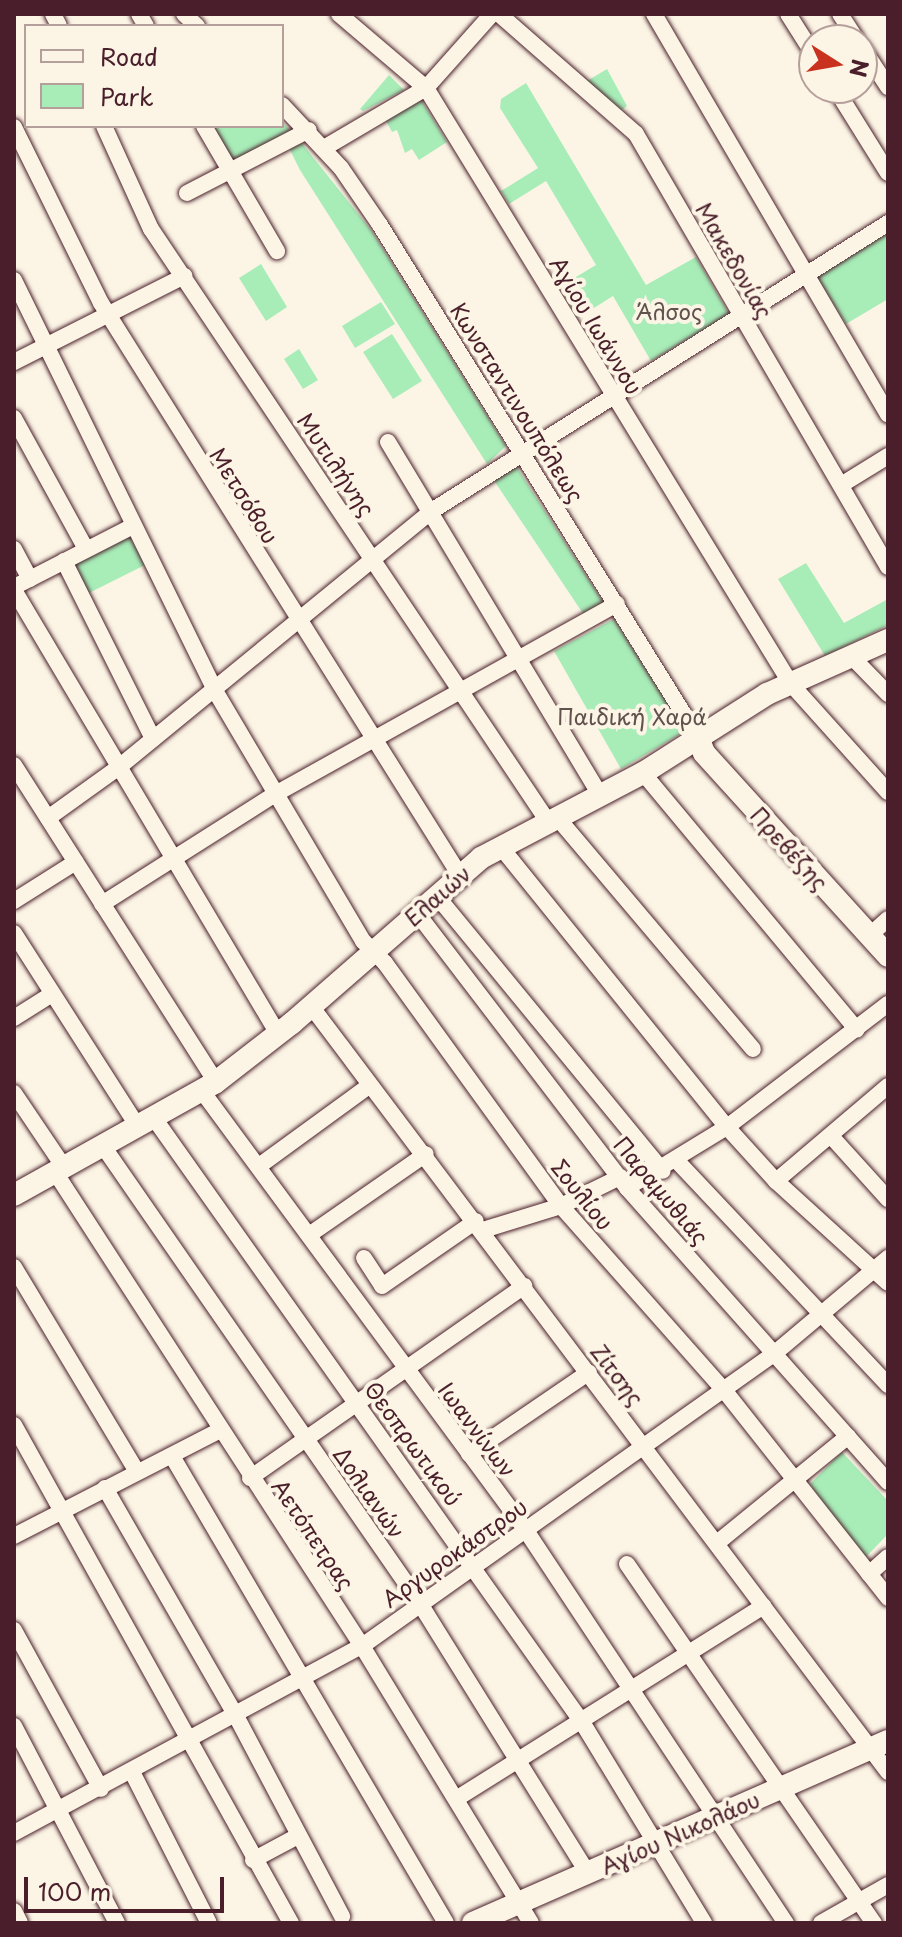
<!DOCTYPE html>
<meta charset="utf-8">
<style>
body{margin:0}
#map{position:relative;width:902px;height:1937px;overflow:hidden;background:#fcf5e5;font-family:"Playpen Sans",sans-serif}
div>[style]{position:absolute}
.green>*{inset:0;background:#a8edb8}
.roads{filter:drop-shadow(0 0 2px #4a1f2b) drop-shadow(0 0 2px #4a1f2b)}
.street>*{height:16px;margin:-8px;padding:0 8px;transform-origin:8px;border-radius:8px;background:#fcf5e5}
.secondary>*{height:22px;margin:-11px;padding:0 11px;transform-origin:11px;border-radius:11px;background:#fcf5e5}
span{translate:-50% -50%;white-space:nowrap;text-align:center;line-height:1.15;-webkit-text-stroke:8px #fcf5e5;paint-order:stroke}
.street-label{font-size:22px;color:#4a1f2b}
.park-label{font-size:22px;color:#62524e}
.frame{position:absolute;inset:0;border:16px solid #4a1f2b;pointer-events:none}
.legend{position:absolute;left:24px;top:24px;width:260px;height:104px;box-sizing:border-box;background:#fcf5e5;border:2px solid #b59f9b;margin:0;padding:10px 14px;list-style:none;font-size:24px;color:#4a1f2b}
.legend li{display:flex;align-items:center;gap:16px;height:40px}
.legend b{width:40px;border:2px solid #b59f9b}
.north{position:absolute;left:798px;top:24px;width:80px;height:80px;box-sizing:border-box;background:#fcf5e5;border:2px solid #b59f9b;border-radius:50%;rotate:101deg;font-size:22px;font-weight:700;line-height:32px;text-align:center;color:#4a1f2b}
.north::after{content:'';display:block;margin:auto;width:28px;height:36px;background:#c8321e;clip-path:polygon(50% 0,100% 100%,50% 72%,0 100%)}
.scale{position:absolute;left:24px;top:1877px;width:200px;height:36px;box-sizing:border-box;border:4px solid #4a1f2b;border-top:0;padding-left:10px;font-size:24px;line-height:28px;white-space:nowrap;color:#4a1f2b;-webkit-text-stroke:6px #fcf5e5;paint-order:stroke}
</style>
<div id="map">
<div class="green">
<i style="clip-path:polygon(607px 69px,627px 106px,622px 110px,587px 81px)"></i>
<i style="clip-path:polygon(389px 75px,404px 90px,363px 111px,360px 109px)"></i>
<i style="clip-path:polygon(526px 83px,646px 285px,696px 257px,729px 314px,651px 361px,613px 296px,578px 318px,559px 287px,596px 265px,546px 181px,509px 204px,501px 191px,538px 168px,500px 108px,501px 99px)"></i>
<i style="clip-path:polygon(420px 98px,447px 142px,419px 160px,412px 149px,405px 153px,397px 130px,392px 132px,385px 119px)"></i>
<i style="clip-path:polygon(282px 122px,291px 131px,230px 162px,209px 126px)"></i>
<i style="clip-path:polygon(300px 141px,371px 230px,506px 446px,487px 464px,300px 170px,288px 146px)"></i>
<i style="clip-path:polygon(888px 233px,888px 299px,846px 324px,817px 277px)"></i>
<i style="clip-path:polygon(261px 264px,287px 307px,266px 321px,239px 278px)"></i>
<i style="clip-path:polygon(381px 302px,395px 324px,355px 348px,342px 326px)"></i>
<i style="clip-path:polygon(392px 334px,422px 381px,393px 399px,363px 352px)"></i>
<i style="clip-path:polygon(299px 349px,318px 380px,303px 389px,284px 359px)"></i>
<i style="clip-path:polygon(516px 466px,603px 602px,584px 615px,493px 479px)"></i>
<i style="clip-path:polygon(130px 536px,145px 565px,89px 593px,75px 564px)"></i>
<i style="clip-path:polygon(806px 563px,844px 623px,888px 599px,888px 625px,825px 656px,778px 579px)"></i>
<i style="clip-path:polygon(614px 619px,685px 731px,621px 769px,554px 651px)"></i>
<i style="clip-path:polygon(842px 1452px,888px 1501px,888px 1534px,863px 1560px,810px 1484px)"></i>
</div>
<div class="roads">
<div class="street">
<i style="left:53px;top:14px;width:13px;rotate:63deg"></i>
<i style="left:139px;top:14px;width:14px;rotate:60deg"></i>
<i style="left:184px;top:14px;width:18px;rotate:43deg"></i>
<i style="left:339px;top:14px;width:114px;rotate:40.4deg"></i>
<i style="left:426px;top:88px;width:699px;rotate:58.52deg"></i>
<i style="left:791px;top:684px;width:145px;rotate:48.1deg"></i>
<i style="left:499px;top:14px;width:182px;rotate:41.2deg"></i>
<i style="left:636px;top:134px;width:501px;rotate:59.8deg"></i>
<i style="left:654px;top:14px;width:464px;rotate:59.7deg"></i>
<i style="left:788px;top:14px;width:49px;rotate:57.6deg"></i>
<i style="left:840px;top:14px;width:31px;rotate:57deg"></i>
<i style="left:862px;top:47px;width:48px;rotate:57deg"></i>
<i style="left:835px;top:88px;width:100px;rotate:58.1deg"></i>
<i style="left:282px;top:105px;width:86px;rotate:46.9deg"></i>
<i style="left:341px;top:168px;width:69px;rotate:55.6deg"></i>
<i style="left:380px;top:225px;width:603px;rotate:58.16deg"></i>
<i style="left:104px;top:126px;width:113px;rotate:65.5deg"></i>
<i style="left:151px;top:229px;width:711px;rotate:56.18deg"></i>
<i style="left:204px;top:126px;width:145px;rotate:59.7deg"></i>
<i style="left:14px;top:127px;width:196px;rotate:63.7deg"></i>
<i style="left:101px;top:303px;width:674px;rotate:57.91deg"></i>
<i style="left:324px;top:148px;width:118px;rotate:-30.5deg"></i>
<i style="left:426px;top:88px;width:99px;rotate:-48.3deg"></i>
<i style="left:187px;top:193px;width:137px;rotate:-27.3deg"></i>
<i style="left:14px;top:280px;width:455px;rotate:63.9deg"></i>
<i style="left:214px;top:689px;width:293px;rotate:59.4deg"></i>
<i style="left:363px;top:941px;width:31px;rotate:45deg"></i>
<i style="left:385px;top:963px;width:300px;rotate:54.1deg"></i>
<i style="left:561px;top:1206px;width:246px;rotate:48.5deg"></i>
<i style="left:724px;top:1390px;width:265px;rotate:51.7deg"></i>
<i style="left:14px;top:362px;width:191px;rotate:-26.8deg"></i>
<i style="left:14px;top:418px;width:149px;rotate:61.2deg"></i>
<i style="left:388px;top:442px;width:413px;rotate:59deg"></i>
<i style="left:841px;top:485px;width:55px;rotate:-31.7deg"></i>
<i style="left:14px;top:549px;width:34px;rotate:62deg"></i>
<i style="left:64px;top:561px;width:199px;rotate:63.4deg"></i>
<i style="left:14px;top:587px;width:134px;rotate:-27.1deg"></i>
<i style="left:14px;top:590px;width:517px;rotate:59.26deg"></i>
<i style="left:852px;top:657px;width:52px;rotate:45.8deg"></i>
<i style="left:14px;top:765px;width:376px;rotate:57.5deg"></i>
<i style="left:643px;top:773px;width:334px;rotate:50.2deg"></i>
<i style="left:556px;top:816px;width:305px;rotate:49.8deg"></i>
<i style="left:48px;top:818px;width:87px;rotate:-35.7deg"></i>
<i style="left:119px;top:767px;width:402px;rotate:-39.3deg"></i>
<i style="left:430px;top:512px;width:542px;rotate:-32.25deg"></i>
<i style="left:500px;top:846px;width:361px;rotate:51.1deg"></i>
<i style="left:727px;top:1127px;width:73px;rotate:47.8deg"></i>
<i style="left:776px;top:1181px;width:151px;rotate:42.3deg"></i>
<i style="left:436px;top:895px;width:357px;rotate:50.6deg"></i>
<i style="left:14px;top:901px;width:73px;rotate:-32.2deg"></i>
<i style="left:102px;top:904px;width:207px;rotate:-32.4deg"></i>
<i style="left:277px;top:793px;width:389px;rotate:-29.1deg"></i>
<i style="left:417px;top:913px;width:346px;rotate:52.6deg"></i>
<i style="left:627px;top:1188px;width:393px;rotate:48.4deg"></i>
<i style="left:14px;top:933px;width:230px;rotate:57.4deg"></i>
<i style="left:869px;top:936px;width:25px;rotate:-42deg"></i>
<i style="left:311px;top:1006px;width:959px;rotate:53.01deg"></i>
<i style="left:14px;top:1018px;width:45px;rotate:-32.3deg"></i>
<i style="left:202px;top:1091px;width:544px;rotate:53.59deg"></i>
<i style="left:525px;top:1529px;width:473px;rotate:56.5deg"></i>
<i style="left:14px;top:1093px;width:89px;rotate:56deg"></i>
<i style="left:154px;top:1118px;width:740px;rotate:54.68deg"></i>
<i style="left:582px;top:1722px;width:235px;rotate:58.7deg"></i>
<i style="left:831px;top:1136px;width:85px;rotate:47.9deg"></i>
<i style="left:103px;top:1146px;width:555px;rotate:55.28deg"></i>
<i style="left:419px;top:1602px;width:319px;rotate:58.1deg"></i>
<i style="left:677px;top:1161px;width:308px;rotate:46.7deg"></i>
<i style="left:259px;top:1166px;width:137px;rotate:-36.1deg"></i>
<i style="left:55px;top:1172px;width:565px;rotate:57.07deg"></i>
<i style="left:362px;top:1646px;width:324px;rotate:58.6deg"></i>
<i style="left:776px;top:1181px;width:147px;rotate:-40.3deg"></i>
<i style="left:627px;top:1188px;width:117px;rotate:-31.4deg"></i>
<i style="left:727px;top:1127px;width:203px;rotate:-37.4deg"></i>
<i style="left:483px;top:1230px;width:82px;rotate:-17.1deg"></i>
<i style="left:561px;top:1206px;width:66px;rotate:-26.2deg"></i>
<i style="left:309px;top:1235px;width:142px;rotate:-34.7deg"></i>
<i style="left:364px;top:1258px;width:33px;rotate:57deg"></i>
<i style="left:382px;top:1286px;width:114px;rotate:-34.7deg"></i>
<i style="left:14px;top:1267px;width:239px;rotate:59deg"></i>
<i style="left:14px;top:1425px;width:570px;rotate:60.92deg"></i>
<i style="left:469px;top:1454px;width:145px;rotate:-34.3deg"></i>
<i style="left:172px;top:1456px;width:541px;rotate:59.6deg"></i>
<i style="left:250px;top:1478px;width:335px;rotate:-35deg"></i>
<i style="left:105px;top:1488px;width:261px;rotate:60.1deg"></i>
<i style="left:235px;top:1714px;width:229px;rotate:62.1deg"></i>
<i style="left:14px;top:1536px;width:229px;rotate:-27.2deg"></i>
<i style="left:717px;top:1543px;width:169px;rotate:-39.2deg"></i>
<i style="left:627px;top:1564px;width:436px;rotate:55.5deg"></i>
<i style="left:869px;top:1574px;width:25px;rotate:-42deg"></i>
<i style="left:14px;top:1630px;width:181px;rotate:61.3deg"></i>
<i style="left:14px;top:1726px;width:222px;rotate:62.4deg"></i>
<i style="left:132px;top:1772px;width:169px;rotate:63deg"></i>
<i style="left:456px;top:1799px;width:363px;rotate:-32.1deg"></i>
<i style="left:14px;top:1833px;width:395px;rotate:-28.3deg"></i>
<i style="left:362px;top:1646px;width:506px;rotate:-35.35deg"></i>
<i style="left:775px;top:1353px;width:148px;rotate:-40.1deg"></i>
<i style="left:253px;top:1860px;width:49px;rotate:-28.1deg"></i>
<i style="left:14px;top:1911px;width:13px;rotate:63deg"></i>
<i style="left:821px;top:1923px;width:77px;rotate:-29.6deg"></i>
</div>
<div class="secondary">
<i style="left:698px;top:737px;width:17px;rotate:69deg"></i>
<i style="left:704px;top:753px;width:274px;rotate:47.8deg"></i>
<i style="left:14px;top:1195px;width:231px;rotate:-29.2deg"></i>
<i style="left:216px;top:1082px;width:96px;rotate:-37.8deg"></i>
<i style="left:292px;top:1023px;width:251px;rotate:-41.1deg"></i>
<i style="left:481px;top:858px;width:183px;rotate:-27.7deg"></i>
<i style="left:643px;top:773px;width:147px;rotate:-32.5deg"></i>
<i style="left:767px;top:694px;width:133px;rotate:-24.1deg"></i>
<i style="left:473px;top:1923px;width:453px;rotate:-23.7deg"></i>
</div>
</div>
<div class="street-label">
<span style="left:735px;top:260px;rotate:60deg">Μακεδονίας</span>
<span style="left:597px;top:325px;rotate:59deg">Αγίου Ιωάννου</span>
<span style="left:518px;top:402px;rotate:58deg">Κωνσταντινουπόλεως</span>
<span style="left:337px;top:464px;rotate:56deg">Μυτιλήνης</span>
<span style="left:245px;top:495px;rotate:58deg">Μετσόβου</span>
<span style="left:790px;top:848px;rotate:48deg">Πρεβέζης</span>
<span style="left:437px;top:895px;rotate:-41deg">Ελαιών</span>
<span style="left:662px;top:1190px;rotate:50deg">Παραμυθιάς</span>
<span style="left:583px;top:1194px;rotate:51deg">Σουλίου</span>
<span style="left:618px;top:1374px;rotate:53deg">Ζίτσης</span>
<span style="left:478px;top:1429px;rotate:53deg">Ιωαννίνων</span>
<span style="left:414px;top:1443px;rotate:54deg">Θεσπρωτικού</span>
<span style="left:370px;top:1492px;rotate:55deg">Δολιανών</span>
<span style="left:314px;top:1534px;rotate:56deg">Αετόπετρας</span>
<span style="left:454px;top:1552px;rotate:-35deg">Αργυροκάστρου</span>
<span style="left:680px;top:1832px;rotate:-24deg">Αγίου Νικολάου</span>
</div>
<div class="park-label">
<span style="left:669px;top:311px">Άλσος</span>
<span style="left:632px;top:716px">Παιδική Χαρά</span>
</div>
<div class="frame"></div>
<ul class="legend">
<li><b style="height:10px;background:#fcf5e5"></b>Road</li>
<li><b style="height:22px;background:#a8edb8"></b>Park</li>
</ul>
<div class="north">N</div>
<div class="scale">100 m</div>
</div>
